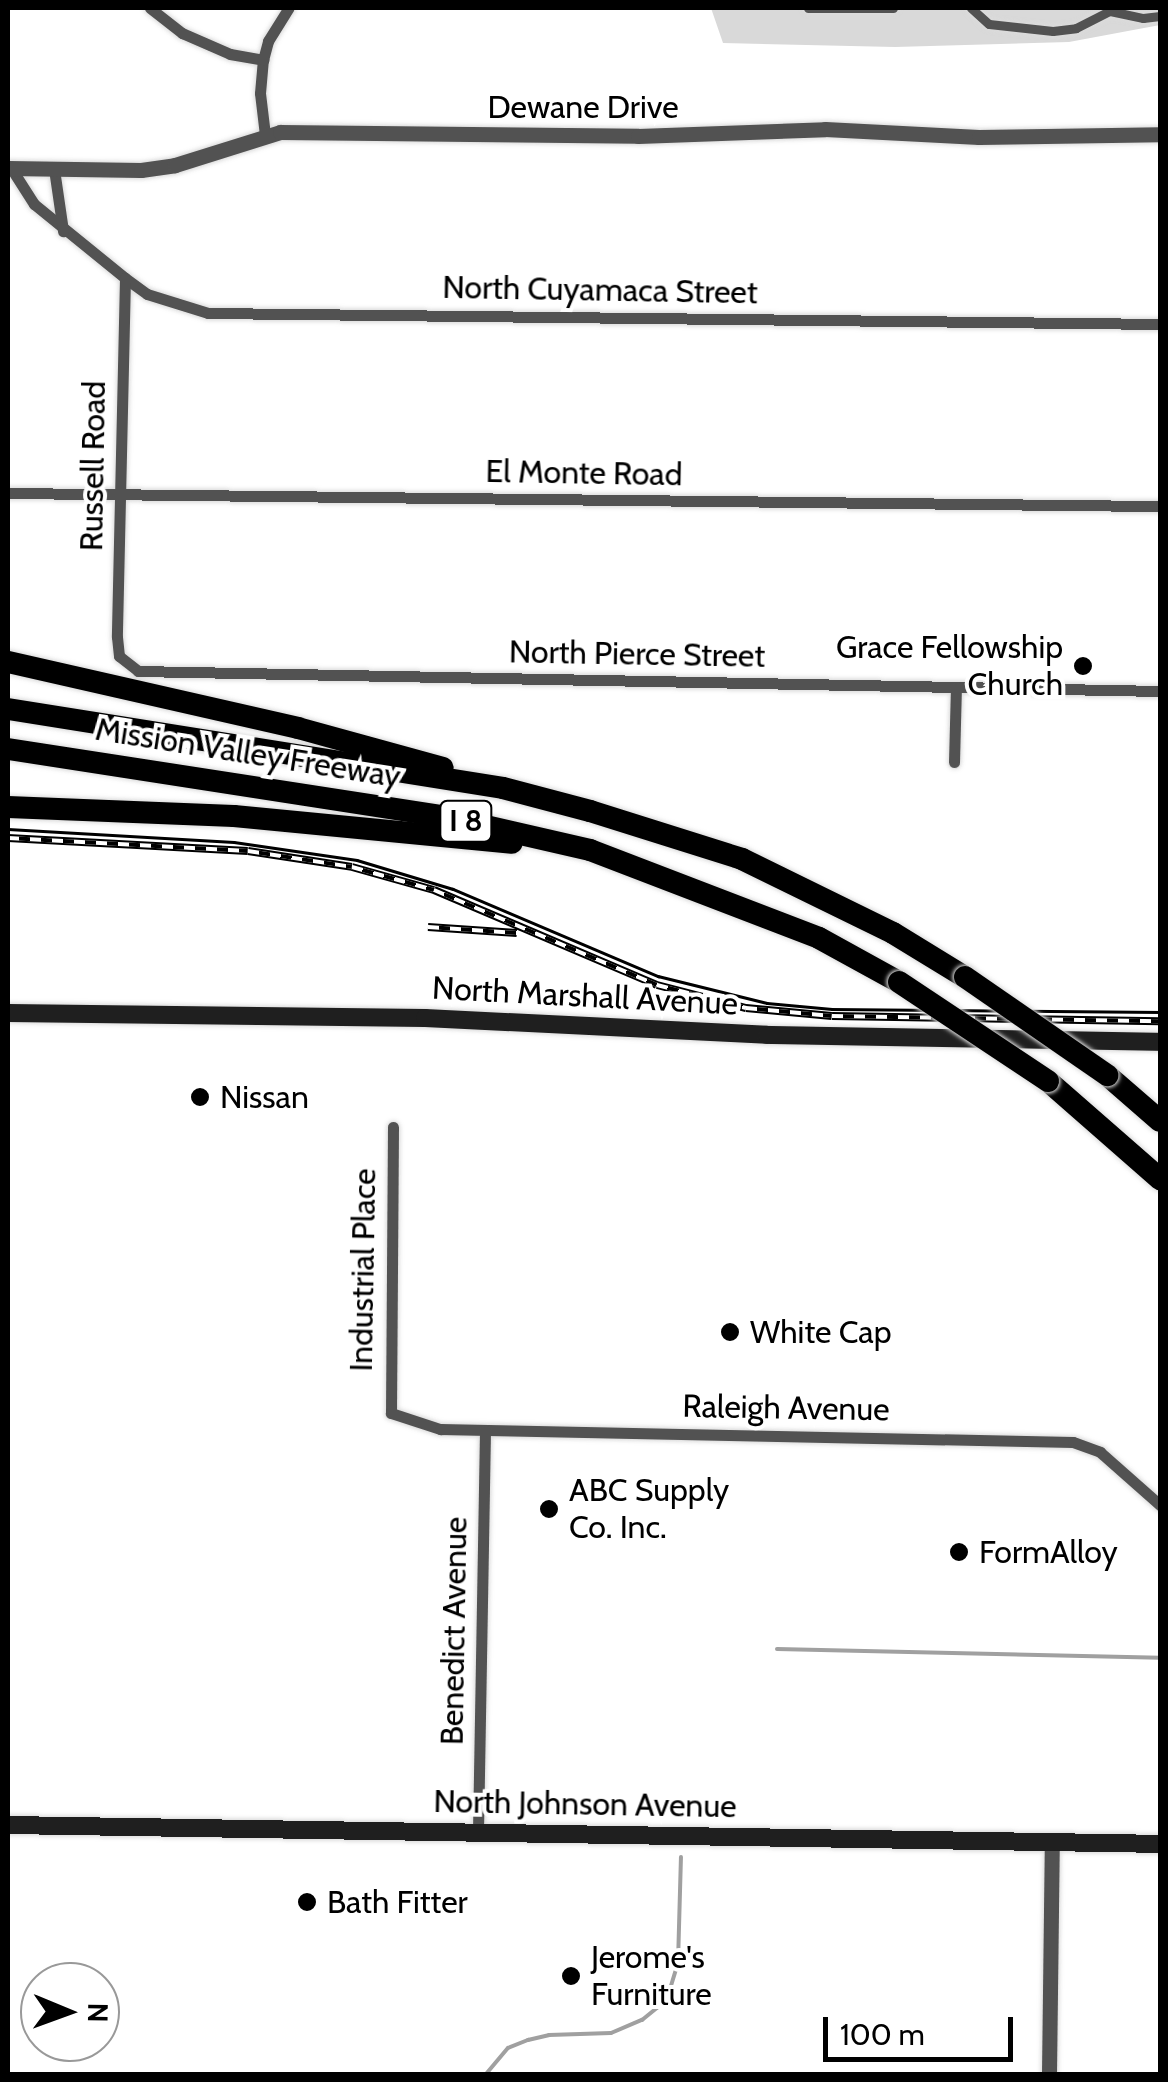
<!DOCTYPE html>
<style>
body{margin:0}
#map{position:relative;width:1168px;height:2082px;overflow:hidden;background:#fff;font-family:Cabin,sans-serif}
div>[style]{position:absolute}
.green>*{inset:0;background:#d9d9d9}
.stream>*{height:4px;margin:-2px;padding:0 2px;transform-origin:2px;border-radius:2px;background:#a0a0a0}
.roads{filter:drop-shadow(0 0 2px #dbdbdb) drop-shadow(0 0 2px #dbdbdb)}
.pedestrian>*{height:9px;margin:-4.5px;padding:0 4.5px;transform-origin:4.5px;border-radius:4.5px;background:#525252}
.minor>*{height:11px;margin:-5.5px;padding:0 5.5px;transform-origin:5.5px;border-radius:5.5px;background:#525252}
.tertiary>*{height:15px;margin:-7.5px;padding:0 7.5px;transform-origin:7.5px;border-radius:7.5px;background:#525252}
.secondary>*{height:18px;margin:-9px;padding:0 9px;transform-origin:9px;border-radius:9px;background:#1f1f1f}
.motorway>*{height:22px;margin:-11px;padding:0 11px;transform-origin:11px;border-radius:11px;background:#000}
.tram>*{height:2.5px;margin:-1.25px;padding:0 1.25px;transform-origin:1.25px;border-radius:1.25px;background:#000}
.rail>*{height:8px;margin-top:-4px;transform-origin:0;background:repeating-linear-gradient(90deg,#fff 0 11px,#000 0 22px);box-sizing:border-box;border-block:2px solid #000}
.bridges{filter:drop-shadow(0 0 2px #dbdbdb) drop-shadow(0 0 2px #dbdbdb)}
.motorway-bridge>*{height:22px;margin:-11px;padding:0 11px;transform-origin:11px;border-radius:11px;background:#000}
.dots>*{width:28px;height:28px;translate:-50% -50%;box-sizing:border-box;border:5px solid #fff;border-radius:50%}
span{translate:-50% -50%;white-space:nowrap;text-align:center;line-height:1.15;-webkit-text-stroke:8px #fff;paint-order:stroke}
.shield-label span{padding:2px 8px;background:#fff;border:2px solid;border-radius:8px;-webkit-text-stroke-width:0}
.shield-label{font-size:30px;color:#000;font-weight:700}
.street-label{font-size:32px;color:#000}
.poi-label{font-size:32px;color:#000}
.right{translate:-100% -50%;text-align:right}
.left{translate:0 -50%;text-align:left}
.frame{position:absolute;inset:0;border:10px solid #000;pointer-events:none}
.north{position:absolute;left:20px;top:1962px;width:100px;height:100px;box-sizing:border-box;background:#fff;border:2px solid #999;border-radius:50%;rotate:91deg;font-size:28px;font-weight:700;line-height:40px;text-align:center;color:#000}
.north::after{content:'';display:block;margin:auto;width:35px;height:45px;background:#000;clip-path:polygon(50% 0,100% 100%,50% 72%,0 100%)}
.scale{position:absolute;left:823px;top:2017px;width:190px;height:45px;box-sizing:border-box;border:5px solid #000;border-top:0;padding-left:12px;font-size:30px;line-height:35px;white-space:nowrap;color:#000;-webkit-text-stroke:8px #fff;paint-order:stroke}
</style>
<div id="map">
<div class="green">
<i style="clip-path:polygon(711px 8px,1160px 8px,1160px 25px,1069px 42px,895px 47px,723px 43px)"></i>
</div>
<div class="stream">
<i style="left:777px;top:1649px;width:383px;rotate:1.3deg"></i>
<i style="left:486px;top:2074px;width:34px;rotate:-50deg"></i>
<i style="left:508px;top:2048px;width:22px;rotate:-22deg"></i>
<i style="left:528px;top:2040px;width:22px;rotate:-13deg"></i>
<i style="left:549px;top:2035px;width:62px;rotate:-1.8deg"></i>
<i style="left:611px;top:2033px;width:34px;rotate:-23deg"></i>
<i style="left:642px;top:2020px;width:19px;rotate:-39deg"></i>
<i style="left:657px;top:2008px;width:23px;rotate:-56deg"></i>
<i style="left:670px;top:1989px;width:27px;rotate:-73deg"></i>
<i style="left:678px;top:1963px;width:106px;rotate:-88.4deg"></i>
</div>
<div class="roads">
<div class="pedestrian">
<i style="left:808px;top:8px;width:85px"></i>
<i style="left:971px;top:8px;width:24px;rotate:42deg"></i>
<i style="left:989px;top:24px;width:64px;rotate:6.2deg"></i>
<i style="left:1053px;top:31px;width:23px;rotate:-7deg"></i>
<i style="left:1076px;top:28px;width:38px;rotate:-27deg"></i>
<i style="left:1110px;top:11px;width:34px;rotate:12deg"></i>
<i style="left:1143px;top:18px;width:17px;rotate:-7deg"></i>
</div>
<div class="minor">
<i style="left:150px;top:8px;width:41px;rotate:38deg"></i>
<i style="left:182px;top:33px;width:52px;rotate:23.6deg"></i>
<i style="left:230px;top:54px;width:34px;rotate:10deg"></i>
<i style="left:265px;top:135px;width:42px;rotate:-96.8deg"></i>
<i style="left:260px;top:93px;width:33px;rotate:-85deg"></i>
<i style="left:263px;top:60px;width:20px;rotate:-75deg"></i>
<i style="left:268px;top:41px;width:39px;rotate:-58deg"></i>
<i style="left:11px;top:168px;width:43px;rotate:57.4deg"></i>
<i style="left:34px;top:204px;width:117px;rotate:39.1deg"></i>
<i style="left:125px;top:278px;width:27px;rotate:36deg"></i>
<i style="left:147px;top:294px;width:64px;rotate:17.3deg"></i>
<i style="left:208px;top:313px;width:952px;rotate:0.66deg"></i>
<i style="left:54px;top:169px;width:63px;rotate:81.7deg"></i>
<i style="left:125px;top:278px;width:359px;rotate:91.3deg"></i>
<i style="left:117px;top:637px;width:19px;rotate:84deg"></i>
<i style="left:119px;top:656px;width:24px;rotate:38deg"></i>
<i style="left:138px;top:671px;width:1022px;rotate:1.12deg"></i>
<i style="left:8px;top:493px;width:1152px;rotate:0.65deg"></i>
<i style="left:954px;top:762px;width:75px;rotate:-88.5deg"></i>
<i style="left:393px;top:1127px;width:286px;rotate:90.4deg"></i>
<i style="left:391px;top:1413px;width:52px;rotate:18.1deg"></i>
<i style="left:440px;top:1429px;width:633px;rotate:1.18deg"></i>
<i style="left:1073px;top:1442px;width:29px;rotate:20deg"></i>
<i style="left:1100px;top:1452px;width:80px;rotate:41.5deg"></i>
<i style="left:478px;top:1832px;width:402px;rotate:-89deg"></i>
</div>
<div class="tertiary">
<i style="left:8px;top:168px;width:133px;rotate:0.9deg"></i>
<i style="left:141px;top:170px;width:34px;rotate:-8deg"></i>
<i style="left:175px;top:165px;width:110px;rotate:-17.4deg"></i>
<i style="left:280px;top:132px;width:358px;rotate:0.6deg"></i>
<i style="left:638px;top:136px;width:187px;rotate:-2.1deg"></i>
<i style="left:825px;top:129px;width:154px;rotate:3deg"></i>
<i style="left:979px;top:137px;width:181px;rotate:-0.9deg"></i>
<i style="left:1049px;top:2074px;width:232px;rotate:-89.3deg"></i>
</div>
<div class="secondary">
<i style="left:8px;top:1013px;width:417px;rotate:0.7deg"></i>
<i style="left:425px;top:1018px;width:342px;rotate:2.8deg"></i>
<i style="left:767px;top:1035px;width:393px;rotate:1deg"></i>
<i style="left:8px;top:1825px;width:1152px;rotate:0.94deg"></i>
</div>
<div class="motorway">
<i style="left:8px;top:662px;width:297px;rotate:12.8deg"></i>
<i style="left:298px;top:728px;width:150px;rotate:15.4deg"></i>
<i style="left:8px;top:709px;width:501px;rotate:9.07deg"></i>
<i style="left:503px;top:788px;width:90px;rotate:14.8deg"></i>
<i style="left:590px;top:811px;width:159px;rotate:17.5deg"></i>
<i style="left:742px;top:859px;width:168px;rotate:26.1deg"></i>
<i style="left:893px;top:933px;width:84px;rotate:31.4deg"></i>
<i style="left:8px;top:749px;width:439px;rotate:8.8deg"></i>
<i style="left:442px;top:816px;width:152px;rotate:12.9deg"></i>
<i style="left:590px;top:850px;width:245px;rotate:21deg"></i>
<i style="left:819px;top:938px;width:91px;rotate:28.8deg"></i>
<i style="left:8px;top:807px;width:226px;rotate:2.3deg"></i>
<i style="left:234px;top:816px;width:279px;rotate:5.5deg"></i>
<i style="left:1107px;top:1075px;width:70px;rotate:41deg"></i>
<i style="left:1048px;top:1081px;width:149px;rotate:41.2deg"></i>
</div>
</div>
<div class="tram">
<i style="left:8px;top:829px;width:226px;rotate:3.3deg"></i>
<i style="left:234px;top:842px;width:124px;rotate:8.3deg"></i>
<i style="left:357px;top:860px;width:100px;rotate:16.8deg"></i>
<i style="left:453px;top:889px;width:223px;rotate:23deg"></i>
<i style="left:658px;top:976px;width:112px;rotate:13.9deg"></i>
<i style="left:767px;top:1003px;width:65px;rotate:5.3deg"></i>
<i style="left:832px;top:1009px;width:328px;rotate:0.5deg"></i>
</div>
<div class="rail">
<i style="left:8px;top:838px;width:240px;rotate:3.1deg"></i>
<i style="left:248px;top:851px;width:105px;rotate:8.7deg"></i>
<i style="left:352px;top:867px;width:85px;rotate:15.7deg"></i>
<i style="left:434px;top:890px;width:242px;rotate:23.1deg"></i>
<i style="left:657px;top:985px;width:92px;rotate:14.5deg"></i>
<i style="left:746px;top:1008px;width:86px;rotate:5.3deg"></i>
<i style="left:832px;top:1016px;width:328px;rotate:0.9deg"></i>
<i style="left:428px;top:927px;width:89px;rotate:3.9deg"></i>
</div>
<div class="bridges">
<div class="motorway-bridge">
<i style="left:965px;top:977px;width:173px;rotate:34.6deg"></i>
<i style="left:899px;top:982px;width:179px;rotate:33.6deg"></i>
</div>
</div>
<div class="dots">
<i style="left:1083px;top:666px;background:#000"></i>
<i style="left:200px;top:1097px;background:#000"></i>
<i style="left:730px;top:1332px;background:#000"></i>
<i style="left:549px;top:1509px;background:#000"></i>
<i style="left:959px;top:1552px;background:#000"></i>
<i style="left:307px;top:1902px;background:#000"></i>
<i style="left:571px;top:1976px;background:#000"></i>
</div>
<div class="shield-label">
<span style="left:466px;top:821px">I 8</span>
</div>
<div class="street-label">
<span style="left:583px;top:107px">Dewane Drive</span>
<span style="left:600px;top:290px;rotate:1deg">North Cuyamaca Street</span>
<span style="left:93px;top:466px;rotate:-89deg">Russell Road</span>
<span style="left:584px;top:473px;rotate:1deg">El Monte Road</span>
<span style="left:637px;top:654px;rotate:1deg">North Pierce Street</span>
<span style="left:248px;top:753px;rotate:9deg">Mission Valley Freeway</span>
<span style="left:585px;top:996px;rotate:3deg">North Marshall Avenue</span>
<span style="left:363px;top:1270px;rotate:-89deg">Industrial Place</span>
<span style="left:786px;top:1408px;rotate:1deg">Raleigh Avenue</span>
<span style="left:454px;top:1631px;rotate:-89deg">Benedict Avenue</span>
<span style="left:585px;top:1804px;rotate:1deg">North Johnson Avenue</span>
</div>
<div class="poi-label">
<span class="right" style="left:1063px;top:666px">Grace Fellowship<br>Church</span>
<span class="left" style="left:220px;top:1097px">Nissan</span>
<span class="left" style="left:750px;top:1332px">White Cap</span>
<span class="left" style="left:569px;top:1509px">ABC Supply<br>Co. Inc.</span>
<span class="left" style="left:979px;top:1552px">FormAlloy</span>
<span class="left" style="left:327px;top:1902px">Bath Fitter</span>
<span class="left" style="left:591px;top:1976px">Jerome's<br>Furniture</span>
</div>
<div class="frame"></div>
<div class="north">N</div>
<div class="scale">100 m</div>
</div>
